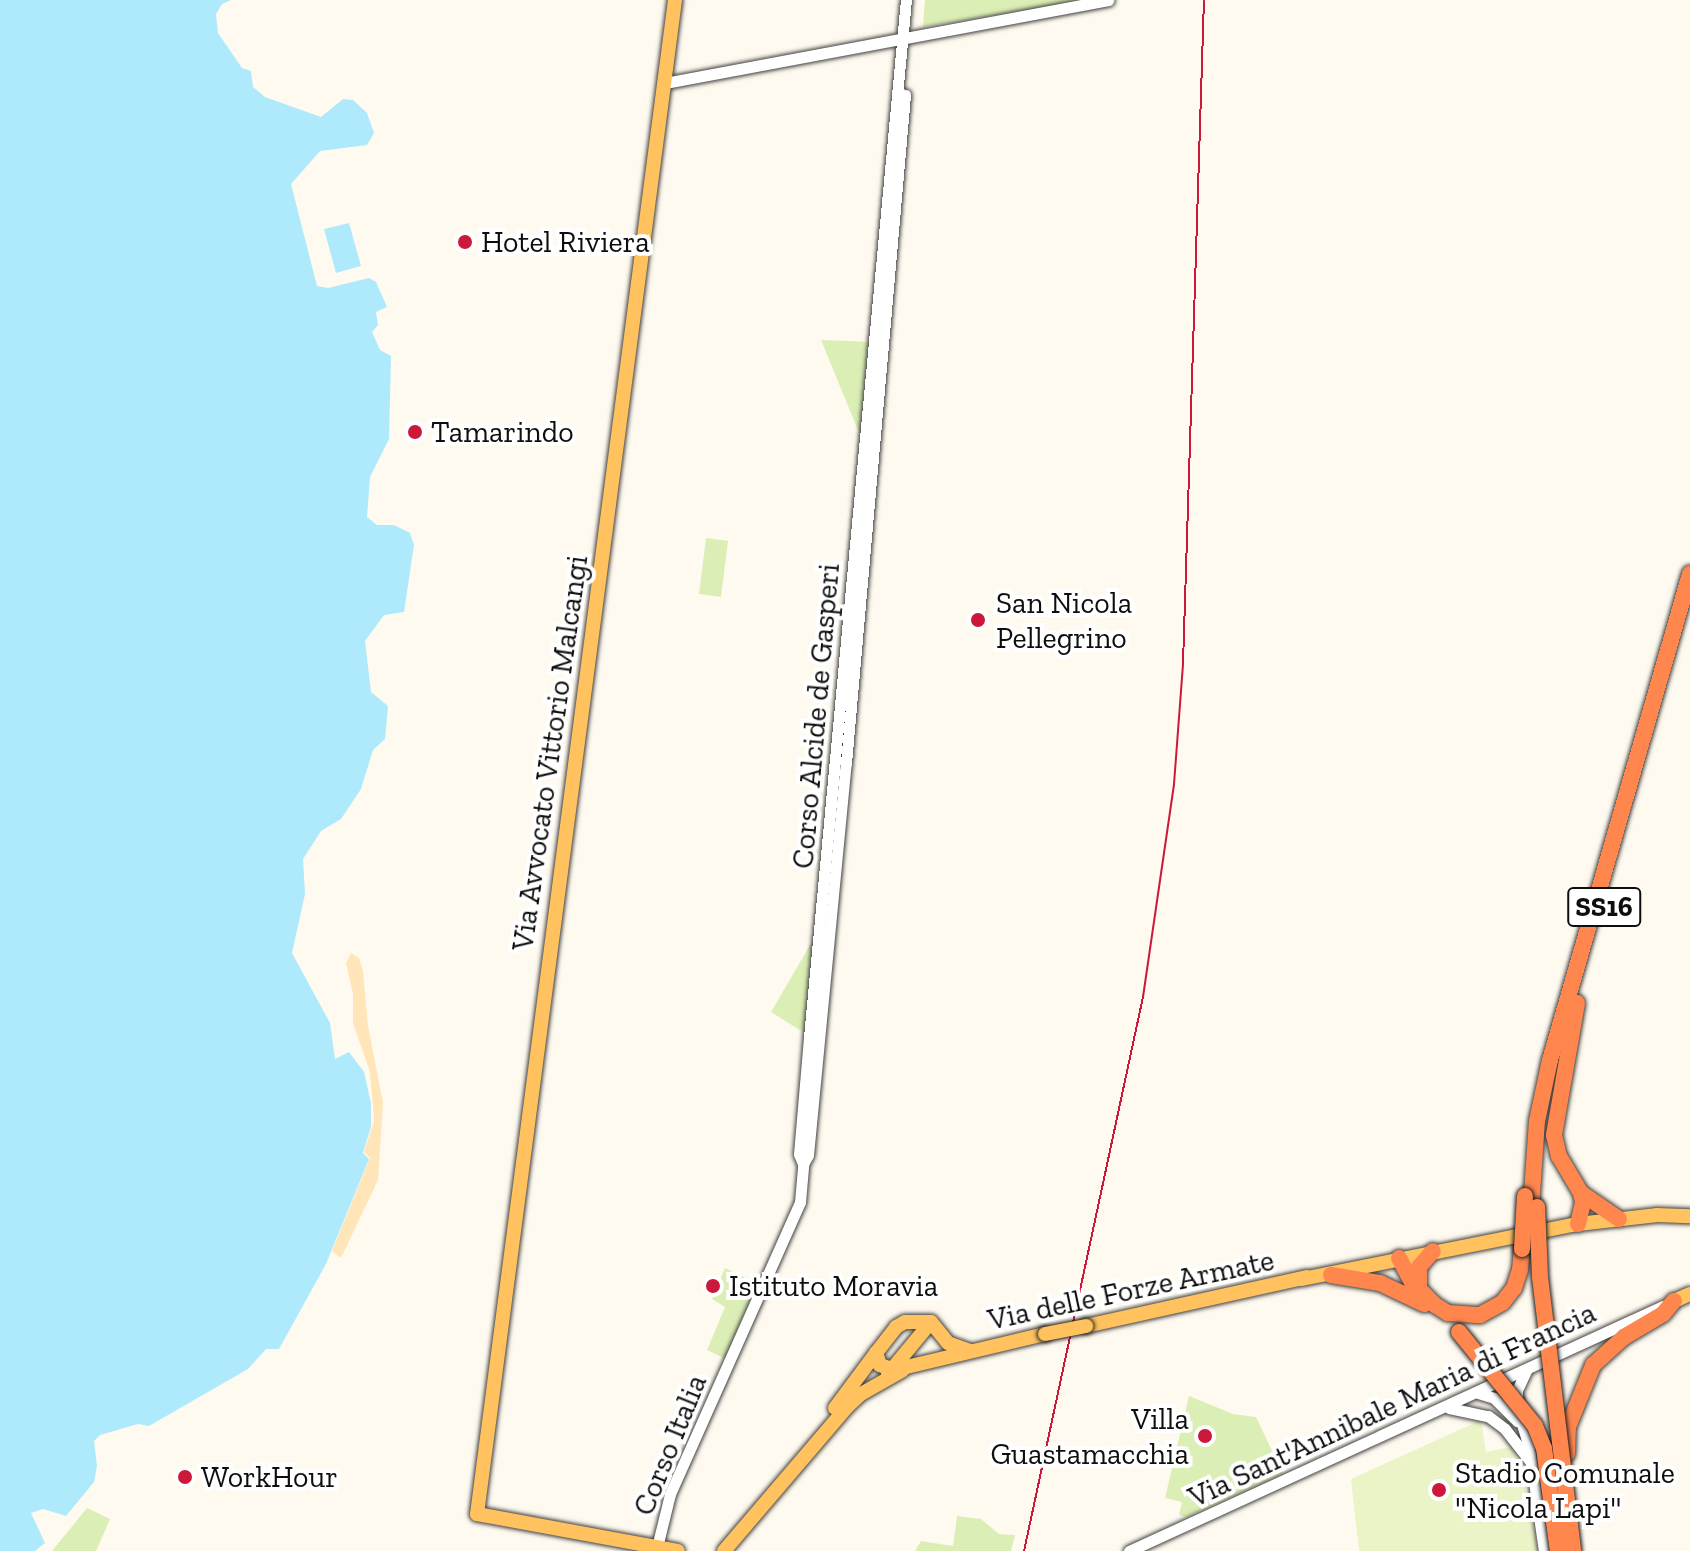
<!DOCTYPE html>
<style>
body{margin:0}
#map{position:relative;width:1690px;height:1551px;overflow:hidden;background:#fffaef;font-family:"Zilla Slab",serif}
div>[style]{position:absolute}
.green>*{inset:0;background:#daeeb5}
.sand>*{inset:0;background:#ffe5b7}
.pitch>*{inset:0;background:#ebf4c7}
.water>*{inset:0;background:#aeeafc}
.roads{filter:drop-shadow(0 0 2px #414141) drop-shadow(0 0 2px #414141)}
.minor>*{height:11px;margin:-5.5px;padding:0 5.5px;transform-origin:5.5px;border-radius:5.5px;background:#fff}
.major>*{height:14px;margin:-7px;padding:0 7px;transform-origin:7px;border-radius:7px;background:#ffc25f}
.highway>*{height:16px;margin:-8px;padding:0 8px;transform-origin:8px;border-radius:8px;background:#ff864d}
.rail>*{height:2px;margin:-1px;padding:0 1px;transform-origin:1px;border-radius:1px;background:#cc183a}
.bridges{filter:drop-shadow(0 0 2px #1f1f1f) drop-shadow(0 0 2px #1f1f1f)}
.major-bridge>*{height:14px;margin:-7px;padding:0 7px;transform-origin:7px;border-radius:7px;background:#ffc25f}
.highway-bridge>*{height:16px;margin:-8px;padding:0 8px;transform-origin:8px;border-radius:8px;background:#ff864d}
.dots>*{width:22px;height:22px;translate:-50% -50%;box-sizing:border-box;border:4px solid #fff;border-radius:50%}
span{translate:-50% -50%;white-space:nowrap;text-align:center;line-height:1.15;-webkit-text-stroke:8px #fff;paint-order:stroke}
.shield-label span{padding:2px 6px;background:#fff;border:2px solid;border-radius:6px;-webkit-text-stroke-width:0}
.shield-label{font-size:28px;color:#0e0e0e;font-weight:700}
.poi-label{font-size:30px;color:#0e0e0e}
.left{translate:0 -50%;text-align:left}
.right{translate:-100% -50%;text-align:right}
.street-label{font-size:30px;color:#0e0e0e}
</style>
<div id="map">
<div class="green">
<i style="clip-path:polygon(925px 0,1088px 0,923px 27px)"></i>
<i style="clip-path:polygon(821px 340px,872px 342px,864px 439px,860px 435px)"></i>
<i style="clip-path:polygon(706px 538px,728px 541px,721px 597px,699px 594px)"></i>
<i style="clip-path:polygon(813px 940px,806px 1032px,803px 1032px,771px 1012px)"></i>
<i style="clip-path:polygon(725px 1268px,762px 1286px,728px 1360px,707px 1350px,725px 1307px,712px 1299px)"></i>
<i style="clip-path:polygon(1189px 1396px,1233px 1414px,1256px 1417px,1283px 1474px,1186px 1517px,1179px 1515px,1182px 1502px,1165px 1498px)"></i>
<i style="clip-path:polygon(87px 1508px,110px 1519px,96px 1551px,52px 1551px)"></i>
<i style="clip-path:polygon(957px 1516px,981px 1519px,999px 1534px,1015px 1535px,1011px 1551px,915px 1551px,921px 1541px,953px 1546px)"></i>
</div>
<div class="sand">
<i style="clip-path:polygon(351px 953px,359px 958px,363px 971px,368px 1026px,383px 1103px,378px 1180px,341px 1258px,332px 1251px,370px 1158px,364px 1152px,374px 1121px,370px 1072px,353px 1023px,353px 994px,346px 963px)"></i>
</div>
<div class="pitch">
<i style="clip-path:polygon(1481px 1420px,1486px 1452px,1511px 1447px,1522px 1471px,1538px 1551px,1359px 1551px,1351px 1479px)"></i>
</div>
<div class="water">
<i style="clip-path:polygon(0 0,231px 0,222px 4px,216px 14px,218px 33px,242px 68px,251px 71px,253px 87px,265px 97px,321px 117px,343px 99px,353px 100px,367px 113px,374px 133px,367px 145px,320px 151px,291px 184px,317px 286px,328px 288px,369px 278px,376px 282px,387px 307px,376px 312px,378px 325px,372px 332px,380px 350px,391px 356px,389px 439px,370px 477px,367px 517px,377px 525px,394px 525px,410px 533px,414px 545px,404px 612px,384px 615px,365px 641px,371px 692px,388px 706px,385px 739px,373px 750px,361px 789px,341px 819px,321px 831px,303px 859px,305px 894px,292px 953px,330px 1023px,335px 1059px,349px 1052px,364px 1072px,371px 1103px,371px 1127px,363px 1153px,369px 1159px,326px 1264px,279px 1349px,266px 1349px,248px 1369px,149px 1426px,138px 1424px,100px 1435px,94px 1441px,97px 1466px,94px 1482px,66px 1516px,43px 1509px,31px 1513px,45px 1543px,35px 1551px,0 1551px)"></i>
<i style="clip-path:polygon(349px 223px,361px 266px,336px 273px,324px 229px)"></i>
</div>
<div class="roads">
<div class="minor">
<i style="left:665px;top:83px;width:451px;rotate:-10.6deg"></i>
<i style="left:803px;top:1164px;width:10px;rotate:-61deg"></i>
<i style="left:808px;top:1155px;width:394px;rotate:-84.5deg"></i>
<i style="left:846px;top:763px;width:671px;rotate:-84.95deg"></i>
<i style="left:1526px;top:1371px;width:21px;rotate:115deg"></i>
<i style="left:1517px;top:1390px;width:18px;rotate:90deg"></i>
<i style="left:1517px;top:1408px;width:41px;rotate:72.9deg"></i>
<i style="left:1529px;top:1447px;width:105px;rotate:81.8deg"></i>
<i style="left:1478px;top:1393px;width:17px;rotate:17deg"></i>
<i style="left:1494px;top:1398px;width:33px;rotate:45deg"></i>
<i style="left:1449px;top:1408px;width:40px;rotate:12deg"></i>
<i style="left:1488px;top:1416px;width:21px;rotate:37deg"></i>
<i style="left:1505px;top:1429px;width:41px;rotate:52deg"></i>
<i style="left:657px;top:1547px;width:55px;rotate:-76.2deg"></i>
<i style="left:670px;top:1494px;width:320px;rotate:-66deg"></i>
<i style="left:800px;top:1202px;width:38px;rotate:-85deg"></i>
<i style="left:803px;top:1164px;width:11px;rotate:-112deg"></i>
<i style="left:799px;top:1154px;width:117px;rotate:-85.1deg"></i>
<i style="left:809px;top:1037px;width:1042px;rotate:-84.66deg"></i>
<i style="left:1129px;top:1551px;width:588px;rotate:-24.65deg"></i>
</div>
<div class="major">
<i style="left:675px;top:0;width:1527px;rotate:97.45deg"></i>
<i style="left:477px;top:1514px;width:204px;rotate:10.4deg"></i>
<i style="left:1302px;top:1279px;width:281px;rotate:-11.3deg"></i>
<i style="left:1578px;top:1224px;width:80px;rotate:-6.5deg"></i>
<i style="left:1657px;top:1215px;width:33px;rotate:2deg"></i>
<i style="left:1674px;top:1301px;width:17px;rotate:-24deg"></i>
<i style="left:931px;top:1322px;width:27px;rotate:51deg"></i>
<i style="left:948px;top:1343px;width:23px;rotate:20deg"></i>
<i style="left:1086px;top:1326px;width:226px;rotate:-12.5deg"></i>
<i style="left:892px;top:1369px;width:13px;rotate:-162deg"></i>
<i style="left:880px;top:1365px;width:13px;rotate:-108deg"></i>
<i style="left:876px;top:1353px;width:33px;rotate:-52deg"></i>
<i style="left:896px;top:1327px;width:10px;rotate:-29deg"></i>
<i style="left:905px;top:1322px;width:26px"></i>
<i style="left:898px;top:1369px;width:151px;rotate:-13.4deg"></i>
<i style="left:888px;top:1374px;width:67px;rotate:-50.4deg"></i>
<i style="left:835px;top:1408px;width:69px;rotate:-53.3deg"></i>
<i style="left:724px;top:1551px;width:191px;rotate:-49.5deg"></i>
<i style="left:848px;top:1406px;width:18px;rotate:-43deg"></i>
<i style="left:861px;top:1394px;width:48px;rotate:-29.7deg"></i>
</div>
<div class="highway">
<i style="left:1577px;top:1003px;width:134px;rotate:99.9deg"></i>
<i style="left:1554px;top:1135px;width:22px;rotate:77deg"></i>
<i style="left:1559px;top:1156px;width:43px;rotate:59.3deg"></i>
<i style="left:1581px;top:1193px;width:46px;rotate:34.4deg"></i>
<i style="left:1531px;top:1208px;width:87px;rotate:-86.1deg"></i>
<i style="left:1537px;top:1121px;width:62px;rotate:-78deg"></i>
<i style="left:1550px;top:1060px;width:506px;rotate:-73.93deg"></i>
<i style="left:1578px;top:1224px;width:23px;rotate:-77deg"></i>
<i style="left:1583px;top:1202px;width:9px;rotate:-103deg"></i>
<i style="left:1399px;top:1258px;width:27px;rotate:62deg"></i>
<i style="left:1412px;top:1282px;width:33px;rotate:45deg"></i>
<i style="left:1435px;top:1305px;width:15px;rotate:32deg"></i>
<i style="left:1448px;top:1313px;width:32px;rotate:4deg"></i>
<i style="left:1480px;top:1315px;width:26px;rotate:-29deg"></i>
<i style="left:1503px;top:1302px;width:18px;rotate:-52deg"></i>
<i style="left:1514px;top:1288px;width:19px;rotate:-72deg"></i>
<i style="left:1520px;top:1270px;width:21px;rotate:-85deg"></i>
<i style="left:1331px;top:1275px;width:50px;rotate:9.3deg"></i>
<i style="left:1380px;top:1283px;width:49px;rotate:25.5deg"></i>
<i style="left:1419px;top:1290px;width:23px;rotate:-90deg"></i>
<i style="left:1419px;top:1267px;width:21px;rotate:-49deg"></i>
<i style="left:1567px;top:1454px;width:27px;rotate:-88deg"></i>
<i style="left:1568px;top:1427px;width:67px;rotate:-68deg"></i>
<i style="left:1593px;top:1365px;width:42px;rotate:-42.1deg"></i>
<i style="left:1624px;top:1337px;width:45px;rotate:-30.5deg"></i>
<i style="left:1663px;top:1314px;width:17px;rotate:-50deg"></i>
</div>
</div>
<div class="rail">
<i style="left:1024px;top:1551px;width:567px;rotate:-77.88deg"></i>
<i style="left:1143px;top:997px;width:215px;rotate:-81.7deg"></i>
<i style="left:1174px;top:784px;width:120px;rotate:-85.7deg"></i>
<i style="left:1183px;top:664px;width:664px;rotate:-88.19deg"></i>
</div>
<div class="bridges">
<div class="major-bridge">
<i style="left:1045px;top:1334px;width:42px;rotate:-11deg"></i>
</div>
<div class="highway-bridge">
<i style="left:1537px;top:1207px;width:70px;rotate:87.5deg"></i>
<i style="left:1540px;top:1277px;width:276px;rotate:83.1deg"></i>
<i style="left:1522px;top:1249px;width:53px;rotate:-86.8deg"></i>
<i style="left:1459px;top:1332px;width:121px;rotate:51deg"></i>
<i style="left:1535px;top:1426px;width:24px;rotate:68deg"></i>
<i style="left:1544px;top:1448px;width:104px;rotate:82.3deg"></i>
</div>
</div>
<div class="dots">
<i style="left:465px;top:242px;background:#cc183a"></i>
<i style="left:415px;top:432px;background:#cc183a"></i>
<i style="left:978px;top:620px;background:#cc183a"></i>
<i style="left:713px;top:1286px;background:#cc183a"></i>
<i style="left:1205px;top:1436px;background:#cc183a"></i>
<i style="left:185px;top:1477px;background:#cc183a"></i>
<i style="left:1439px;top:1490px;background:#cc183a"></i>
</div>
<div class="shield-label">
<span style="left:1604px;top:907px">SS16</span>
</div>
<div class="poi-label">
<span class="left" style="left:481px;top:242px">Hotel Riviera</span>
<span class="left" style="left:431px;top:432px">Tamarindo</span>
<span class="left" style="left:996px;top:620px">San Nicola<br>Pellegrino</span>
<span class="left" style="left:729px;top:1286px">Istituto Moravia</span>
<span class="right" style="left:1189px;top:1436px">Villa<br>Guastamacchia</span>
<span class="left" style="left:1455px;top:1490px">Stadio Comunale<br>"Nicola Lapi"</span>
<span class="left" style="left:201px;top:1477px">WorkHour</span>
</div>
<div class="street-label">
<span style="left:816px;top:716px;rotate:-85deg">Corso Alcide de Gasperi</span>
<span style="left:550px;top:753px;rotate:-82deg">Via Avvocato Vittorio Malcangi</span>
<span style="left:1131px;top:1290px;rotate:-12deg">Via delle Forze Armate</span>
<span style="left:1392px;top:1405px;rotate:-25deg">Via Sant'Annibale Maria di Francia</span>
<span style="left:670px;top:1445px;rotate:-68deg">Corso Italia</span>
</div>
</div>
